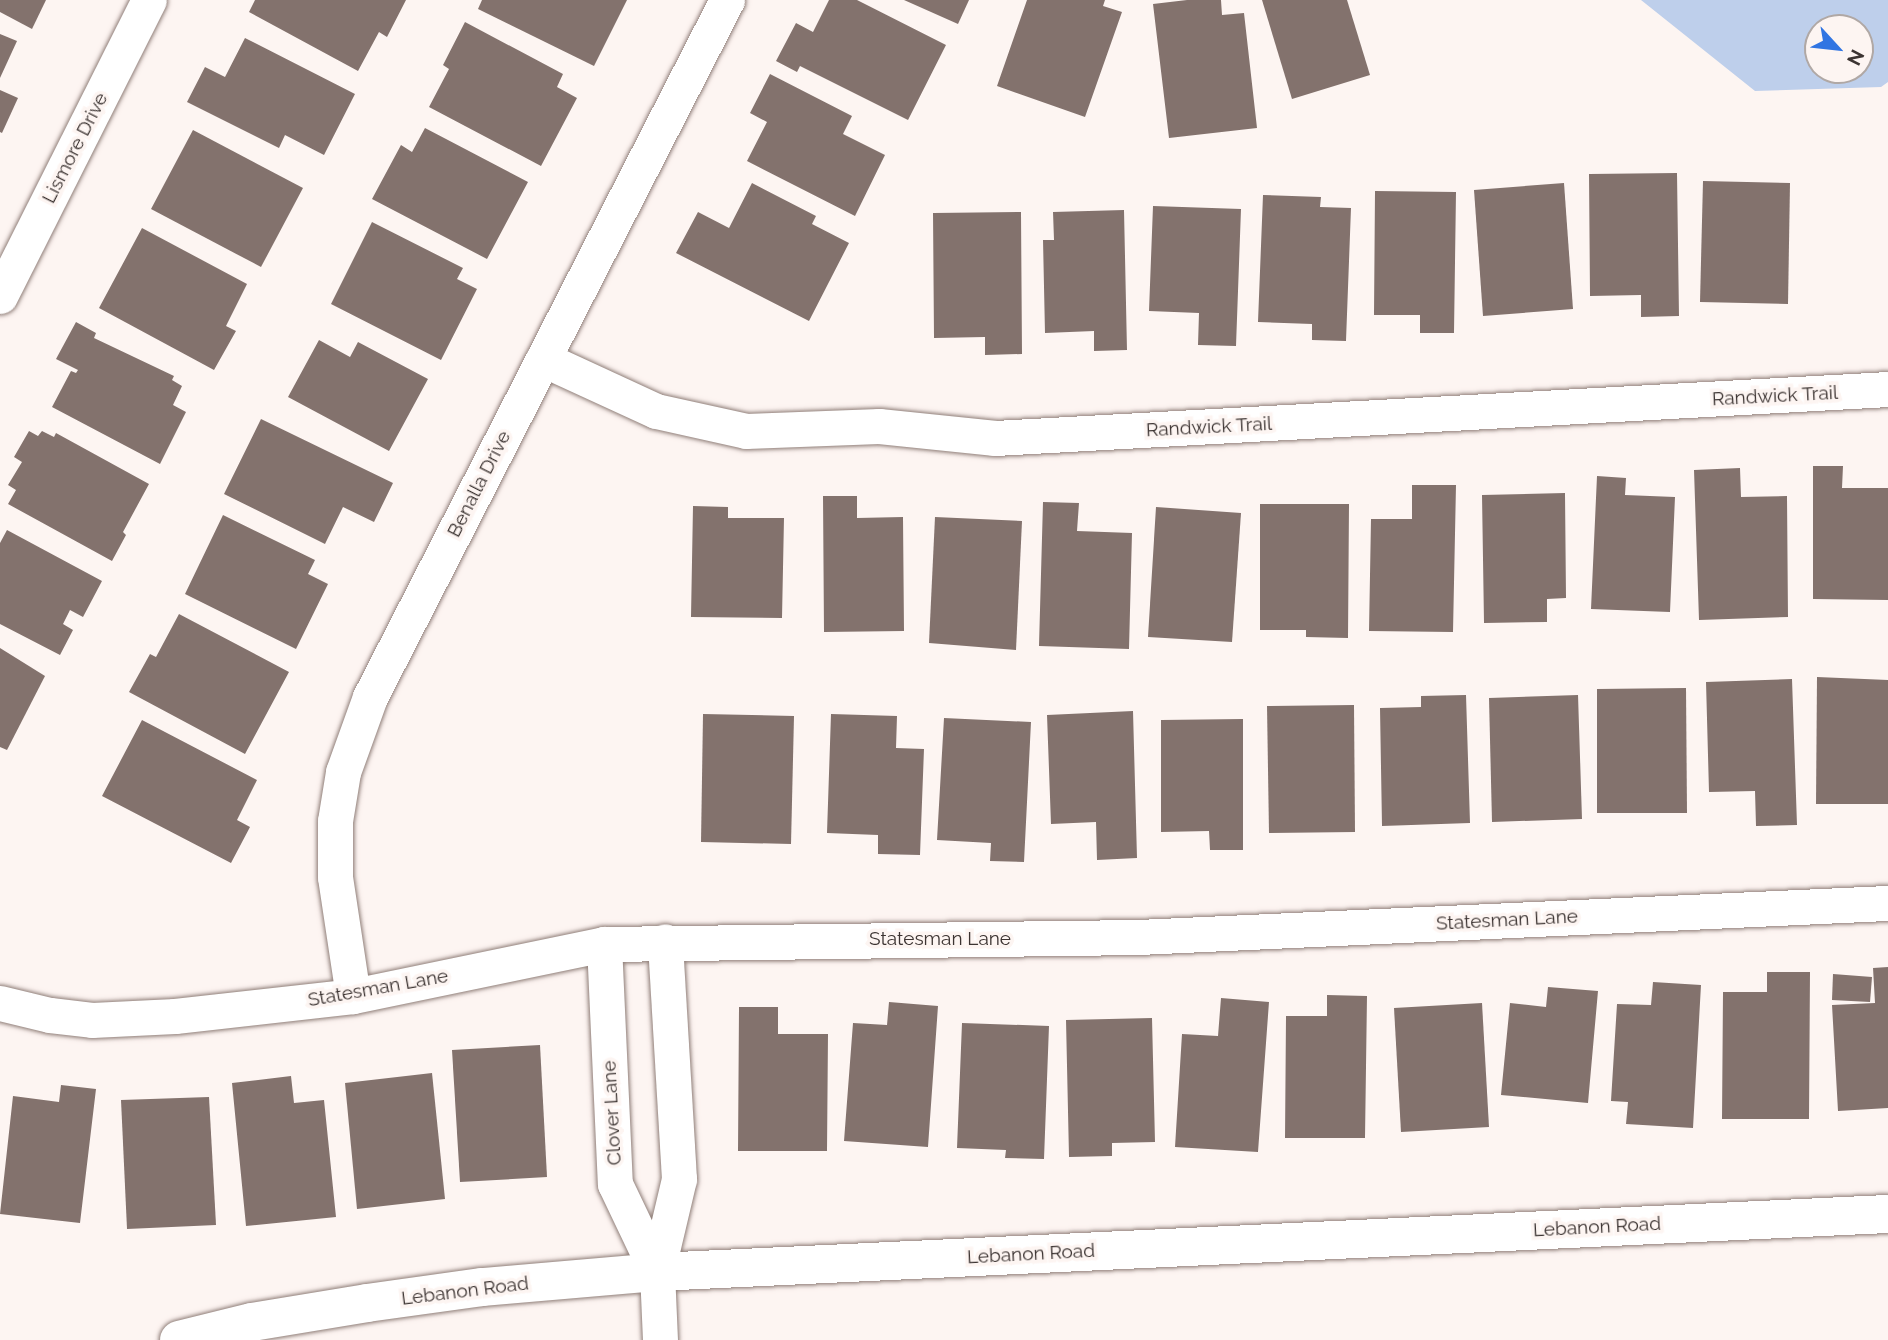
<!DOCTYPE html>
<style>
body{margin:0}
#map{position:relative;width:1888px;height:1340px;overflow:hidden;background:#fdf5f2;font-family:Raleway,sans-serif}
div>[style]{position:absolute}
.water>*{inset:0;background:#becfeb}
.building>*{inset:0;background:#83726d}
.roads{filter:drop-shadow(0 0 2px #907f79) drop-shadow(0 0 2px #907f79)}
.minor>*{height:35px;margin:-17.5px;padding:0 17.5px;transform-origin:17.5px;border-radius:17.5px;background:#fff}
.secondary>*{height:38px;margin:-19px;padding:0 19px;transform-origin:19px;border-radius:19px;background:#fff}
span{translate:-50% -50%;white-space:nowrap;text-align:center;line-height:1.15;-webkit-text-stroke:7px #fdf5f2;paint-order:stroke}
.street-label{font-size:19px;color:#3c3432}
.north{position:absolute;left:1804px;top:14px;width:70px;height:70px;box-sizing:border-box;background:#fdf5f2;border:2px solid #b0a8a5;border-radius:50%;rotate:117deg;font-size:19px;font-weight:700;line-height:28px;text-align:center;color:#3c3432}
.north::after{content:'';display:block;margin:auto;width:24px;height:32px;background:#3175e2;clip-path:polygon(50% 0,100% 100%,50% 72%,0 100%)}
</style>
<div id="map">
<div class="water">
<i style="clip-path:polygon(evenodd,1641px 0,1888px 0,1888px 82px,1881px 87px,1755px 91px,1641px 0,1818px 28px,1860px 28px,1860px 70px,1818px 70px,1818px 28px)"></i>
</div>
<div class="building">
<i style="clip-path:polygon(0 0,46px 0,32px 29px,0 12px)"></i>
<i style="clip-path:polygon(255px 0,406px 0,387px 37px,379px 32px,358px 71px,249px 12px)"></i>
<i style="clip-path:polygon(482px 0,627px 0,594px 66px,478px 9px)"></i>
<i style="clip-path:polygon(829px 0,857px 0,946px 45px,908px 120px,800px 66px,797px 72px,776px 61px,796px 23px,813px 32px)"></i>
<i style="clip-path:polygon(904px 0,969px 0,958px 24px)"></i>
<i style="clip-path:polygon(1027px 0,1105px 0,1103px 6px,1122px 12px,1085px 117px,997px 86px)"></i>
<i style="clip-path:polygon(1187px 0,1221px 0,1222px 15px,1244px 13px,1257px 128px,1169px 138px,1153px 4px)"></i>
<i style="clip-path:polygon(1262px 0,1347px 0,1370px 75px,1292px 99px)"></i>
<i style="clip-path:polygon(465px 22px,563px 74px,557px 87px,577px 98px,541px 166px,429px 107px,449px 69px,443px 65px)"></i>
<i style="clip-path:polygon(0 34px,17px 41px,0 78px)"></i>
<i style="clip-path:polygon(245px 38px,355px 94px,324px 155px,285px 135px,279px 148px,187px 102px,205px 67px,225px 77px)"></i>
<i style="clip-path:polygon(770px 74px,852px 116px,843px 134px,885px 155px,855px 216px,747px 161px,767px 122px,750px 113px)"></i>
<i style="clip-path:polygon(0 90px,18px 98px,2px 133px,0 132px)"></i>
<i style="clip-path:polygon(425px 128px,528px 182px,487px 259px,372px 199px,401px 145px,412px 152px)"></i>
<i style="clip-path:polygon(193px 130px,303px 188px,261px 267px,151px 209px)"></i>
<i style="clip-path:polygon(1677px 173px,1679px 316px,1641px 317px,1641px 295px,1590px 296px,1589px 174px)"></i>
<i style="clip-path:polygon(1703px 181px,1790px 183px,1788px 304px,1700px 302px)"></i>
<i style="clip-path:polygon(752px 183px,816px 216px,812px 224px,849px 243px,809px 321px,676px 253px,698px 212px,729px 228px)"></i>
<i style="clip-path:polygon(1564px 183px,1573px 309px,1483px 316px,1474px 190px)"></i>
<i style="clip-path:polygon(1375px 191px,1456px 192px,1454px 333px,1420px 333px,1420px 315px,1374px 315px)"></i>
<i style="clip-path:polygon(1263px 195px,1321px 197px,1320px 207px,1351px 208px,1346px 341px,1312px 340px,1312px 324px,1258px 322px)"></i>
<i style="clip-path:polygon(1153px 206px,1241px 209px,1236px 346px,1198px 345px,1199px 313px,1149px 311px)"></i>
<i style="clip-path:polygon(1124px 210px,1127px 350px,1094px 351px,1094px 331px,1045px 333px,1043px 240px,1054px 240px,1053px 212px)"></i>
<i style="clip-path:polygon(1021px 212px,1022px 354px,985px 355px,985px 337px,934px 338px,933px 213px)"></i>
<i style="clip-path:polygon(372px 222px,463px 268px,457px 279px,477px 289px,441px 360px,331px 304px)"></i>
<i style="clip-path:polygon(142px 228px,247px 284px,226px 326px,236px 331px,214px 370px,99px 308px)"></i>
<i style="clip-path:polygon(76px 322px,96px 333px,94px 338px,174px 376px,172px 380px,182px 386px,173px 405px,186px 412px,160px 464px,52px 407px,71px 371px,76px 373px,78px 370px,56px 359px)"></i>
<i style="clip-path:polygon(319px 340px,350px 357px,358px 342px,428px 379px,389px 451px,288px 397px)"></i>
<i style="clip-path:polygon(261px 419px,393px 483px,374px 522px,343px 507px,325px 544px,224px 494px)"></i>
<i style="clip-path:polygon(29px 431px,38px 436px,42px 431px,54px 437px,56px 433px,149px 484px,123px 532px,126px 535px,112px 561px,8px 504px,16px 490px,8px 485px,22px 462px,14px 457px)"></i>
<i style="clip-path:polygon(1813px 466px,1843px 466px,1842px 488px,1888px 488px,1888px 600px,1813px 599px)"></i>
<i style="clip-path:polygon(1740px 468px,1741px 497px,1787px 496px,1788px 617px,1699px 620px,1694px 470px)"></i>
<i style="clip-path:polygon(1597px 476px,1626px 478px,1625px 495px,1675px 497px,1670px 612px,1591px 609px)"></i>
<i style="clip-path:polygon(1412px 485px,1456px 485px,1453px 632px,1369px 631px,1371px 519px,1412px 519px)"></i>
<i style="clip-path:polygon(1565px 493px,1566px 598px,1547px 599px,1547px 622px,1484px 623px,1482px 495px)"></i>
<i style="clip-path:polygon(823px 496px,857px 496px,857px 518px,903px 517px,904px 631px,824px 632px)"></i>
<i style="clip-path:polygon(1043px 502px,1079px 503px,1077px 531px,1132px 533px,1129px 649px,1039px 646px)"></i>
<i style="clip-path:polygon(1260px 504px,1349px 504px,1348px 638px,1306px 637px,1306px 630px,1260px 630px)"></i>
<i style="clip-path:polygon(693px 506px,728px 507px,728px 518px,784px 518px,782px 618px,691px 617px)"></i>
<i style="clip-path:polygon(1156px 507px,1241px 513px,1232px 642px,1148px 637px)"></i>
<i style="clip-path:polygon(223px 515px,315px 560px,308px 574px,328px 584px,296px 649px,185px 594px)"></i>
<i style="clip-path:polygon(935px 517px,1022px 521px,1016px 650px,929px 643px)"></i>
<i style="clip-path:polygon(7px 530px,102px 581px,83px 617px,70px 610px,63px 624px,73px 630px,60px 655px,0 624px,0 543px)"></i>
<i style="clip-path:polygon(179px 614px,289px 672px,245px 754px,129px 692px,150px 654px,156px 657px)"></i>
<i style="clip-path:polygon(0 648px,45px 676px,7px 750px,0 747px)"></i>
<i style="clip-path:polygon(1817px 677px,1888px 680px,1888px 804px,1816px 804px)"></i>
<i style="clip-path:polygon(1792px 679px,1797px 825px,1756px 826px,1755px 791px,1709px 792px,1706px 682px)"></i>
<i style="clip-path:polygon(1686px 688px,1687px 813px,1597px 813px,1597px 689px)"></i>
<i style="clip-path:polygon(1466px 695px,1470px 823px,1382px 826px,1380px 708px,1421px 707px,1421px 696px)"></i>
<i style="clip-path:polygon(1578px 695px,1582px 819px,1492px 822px,1489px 698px)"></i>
<i style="clip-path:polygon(1354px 705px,1355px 832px,1269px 833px,1267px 706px)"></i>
<i style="clip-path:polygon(1133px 711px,1137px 858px,1097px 860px,1096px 822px,1051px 824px,1047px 715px)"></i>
<i style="clip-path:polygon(703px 714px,794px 716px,791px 844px,701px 842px)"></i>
<i style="clip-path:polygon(831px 714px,897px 716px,896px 748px,924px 749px,920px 855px,878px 854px,878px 835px,827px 833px)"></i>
<i style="clip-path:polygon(944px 718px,1031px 722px,1024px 862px,990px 861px,991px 843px,937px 840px)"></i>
<i style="clip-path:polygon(1243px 719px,1243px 850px,1210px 850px,1209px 831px,1161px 832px,1161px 720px)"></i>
<i style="clip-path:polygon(142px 720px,257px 780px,237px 820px,250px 827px,231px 863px,102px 796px)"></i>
<i style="clip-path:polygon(1888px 967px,1888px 1108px,1838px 1111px,1832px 1005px,1875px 1003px,1873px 968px)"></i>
<i style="clip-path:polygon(1767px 972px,1810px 972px,1809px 1119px,1722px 1119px,1723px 992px,1767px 992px)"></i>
<i style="clip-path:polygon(1833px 974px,1872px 977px,1870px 1002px,1832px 1000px)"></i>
<i style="clip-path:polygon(1653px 982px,1701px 985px,1693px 1128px,1626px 1124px,1628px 1102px,1611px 1101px,1617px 1004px,1651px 1005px)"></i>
<i style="clip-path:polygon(1548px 987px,1598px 991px,1588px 1103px,1501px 1095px,1510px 1003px,1546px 1007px)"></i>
<i style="clip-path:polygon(1327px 995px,1367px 996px,1365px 1138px,1285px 1138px,1286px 1016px,1327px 1016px)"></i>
<i style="clip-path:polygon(1221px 998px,1269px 1002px,1258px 1152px,1175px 1147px,1182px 1034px,1218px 1036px)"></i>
<i style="clip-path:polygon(889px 1002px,938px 1006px,928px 1147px,844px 1141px,853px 1023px,887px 1025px)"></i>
<i style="clip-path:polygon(1482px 1003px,1489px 1127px,1401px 1132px,1394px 1008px)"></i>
<i style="clip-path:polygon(739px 1007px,778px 1007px,778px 1034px,828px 1034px,827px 1151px,738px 1151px)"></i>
<i style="clip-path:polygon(1152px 1018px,1155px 1142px,1112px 1143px,1112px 1156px,1069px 1157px,1066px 1020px)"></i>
<i style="clip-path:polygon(962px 1023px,1049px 1026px,1044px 1159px,1005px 1158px,1006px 1150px,957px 1148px)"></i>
<i style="clip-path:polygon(540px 1045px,547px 1177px,460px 1182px,452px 1050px)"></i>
<i style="clip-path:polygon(432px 1073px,445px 1199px,357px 1209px,345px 1083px)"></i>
<i style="clip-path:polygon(291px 1076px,294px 1103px,324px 1100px,336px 1217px,246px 1226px,232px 1083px)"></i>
<i style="clip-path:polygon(61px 1085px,96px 1089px,80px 1223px,0 1214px,13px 1096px,59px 1102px)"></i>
<i style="clip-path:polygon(209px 1097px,216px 1225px,127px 1229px,121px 1100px)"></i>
</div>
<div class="roads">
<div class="minor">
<i style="left:0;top:296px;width:331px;rotate:-63.3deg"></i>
<i style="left:543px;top:359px;width:124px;rotate:24.7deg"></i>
<i style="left:656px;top:411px;width:92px;rotate:12.5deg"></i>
<i style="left:746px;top:431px;width:133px;rotate:-2.2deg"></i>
<i style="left:879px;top:426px;width:117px;rotate:5.9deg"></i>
<i style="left:995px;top:438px;width:894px;rotate:-3.14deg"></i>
<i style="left:604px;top:944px;width:240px;rotate:87.4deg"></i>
<i style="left:615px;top:1184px;width:98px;rotate:64.5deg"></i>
<i style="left:353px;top:996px;width:120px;rotate:-98.6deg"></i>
<i style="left:335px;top:877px;width:56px;rotate:-90deg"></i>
<i style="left:335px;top:821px;width:50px;rotate:-80.7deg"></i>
<i style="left:343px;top:772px;width:80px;rotate:-70.2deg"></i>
<i style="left:370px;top:697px;width:783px;rotate:-62.88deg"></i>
<i style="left:0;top:1003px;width:51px;rotate:13.5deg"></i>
<i style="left:50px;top:1015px;width:42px;rotate:6.8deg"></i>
<i style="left:92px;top:1020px;width:83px;rotate:-2.8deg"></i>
<i style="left:175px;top:1016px;width:179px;rotate:-6.4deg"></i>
<i style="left:353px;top:996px;width:256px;rotate:-11.7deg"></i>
<i style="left:604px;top:944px;width:534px;rotate:-0.75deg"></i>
<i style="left:1138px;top:937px;width:751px;rotate:-2.6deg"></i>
<i style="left:660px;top:1340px;width:68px;rotate:-92.5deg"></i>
<i style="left:657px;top:1272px;width:96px;rotate:-76.7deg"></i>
<i style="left:679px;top:1179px;width:238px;rotate:-93.4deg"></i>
</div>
<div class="secondary">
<i style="left:179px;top:1340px;width:75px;rotate:-13.9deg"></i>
<i style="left:252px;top:1322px;width:117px;rotate:-9.4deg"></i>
<i style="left:367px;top:1303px;width:117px;rotate:-7.9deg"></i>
<i style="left:483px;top:1287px;width:175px;rotate:-4.9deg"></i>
<i style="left:657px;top:1272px;width:1232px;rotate:-2.7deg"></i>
</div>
</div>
<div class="street-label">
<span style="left:75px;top:148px;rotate:-63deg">Lismore Drive</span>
<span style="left:1775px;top:396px;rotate:-3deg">Randwick Trail</span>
<span style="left:1209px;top:427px;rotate:-3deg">Randwick Trail</span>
<span style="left:479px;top:484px;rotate:-63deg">Benalla Drive</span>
<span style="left:1507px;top:920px;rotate:-3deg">Statesman Lane</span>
<span style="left:940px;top:939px">Statesman Lane</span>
<span style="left:378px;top:988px;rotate:-10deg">Statesman Lane</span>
<span style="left:612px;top:1113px;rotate:-93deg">Clover Lane</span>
<span style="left:1597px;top:1227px;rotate:-3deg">Lebanon Road</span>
<span style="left:1031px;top:1254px;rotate:-3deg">Lebanon Road</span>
<span style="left:465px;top:1291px;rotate:-7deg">Lebanon Road</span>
</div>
<div class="north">N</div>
</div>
